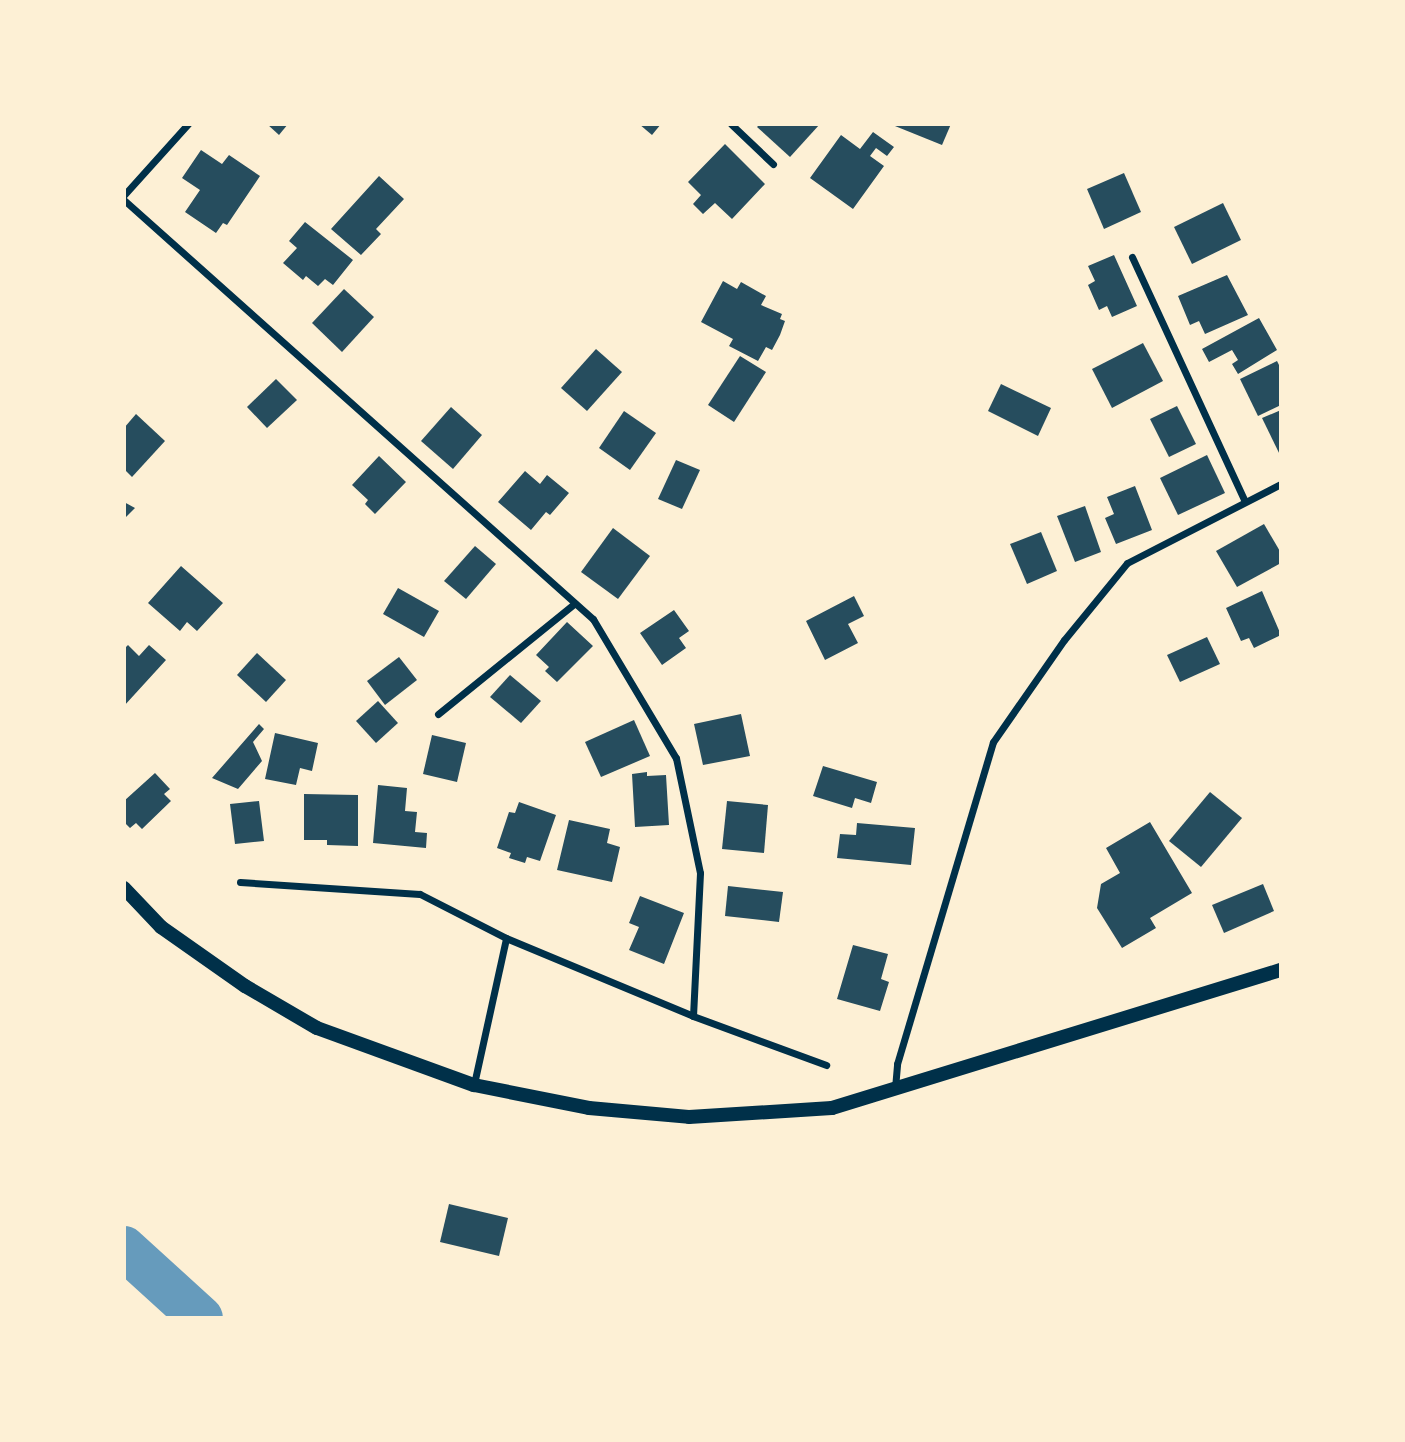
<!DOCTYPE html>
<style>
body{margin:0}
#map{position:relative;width:1405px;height:1442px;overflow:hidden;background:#fdf0d5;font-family:Karla,sans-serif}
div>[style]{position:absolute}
.river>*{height:44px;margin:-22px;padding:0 22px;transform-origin:22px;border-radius:22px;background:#669bbc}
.building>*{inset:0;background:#264d5e}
.minor>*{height:7px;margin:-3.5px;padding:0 3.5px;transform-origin:3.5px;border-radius:3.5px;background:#003049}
.secondary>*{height:14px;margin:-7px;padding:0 7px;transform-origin:7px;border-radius:7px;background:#003049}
span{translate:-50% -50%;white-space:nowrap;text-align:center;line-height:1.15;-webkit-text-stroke:5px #fdf0d5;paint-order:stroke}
.frame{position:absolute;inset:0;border:126px solid #fdf0d5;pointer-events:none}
</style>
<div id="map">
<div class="river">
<i style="left:124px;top:1248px;width:104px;rotate:42.3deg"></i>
</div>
<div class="building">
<i style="clip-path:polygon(267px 124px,288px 124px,279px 135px)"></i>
<i style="clip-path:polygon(639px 124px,661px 124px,652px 135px)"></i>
<i style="clip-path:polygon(760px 124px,820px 124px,790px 157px,757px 127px)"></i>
<i style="clip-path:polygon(890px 124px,951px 124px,942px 145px)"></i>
<i style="clip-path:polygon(873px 132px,894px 147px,887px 156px,876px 148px,870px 156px,884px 166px,853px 209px,810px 178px,841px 135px,860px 149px)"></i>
<i style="clip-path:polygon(725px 144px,765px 184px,732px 219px,715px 203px,703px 214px,693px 204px,701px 195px,688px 182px)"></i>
<i style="clip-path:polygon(201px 150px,222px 164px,229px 155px,260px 176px,227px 225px,223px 223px,216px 233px,185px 212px,200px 190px,182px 178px)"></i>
<i style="clip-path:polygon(1124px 173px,1141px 212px,1104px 229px,1087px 189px)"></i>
<i style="clip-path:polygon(379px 176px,404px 199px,376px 229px,381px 234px,361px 255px,331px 229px)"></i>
<i style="clip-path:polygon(1223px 203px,1241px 240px,1192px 264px,1174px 227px)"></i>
<i style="clip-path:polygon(305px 222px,353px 260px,333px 285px,325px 279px,318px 286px,306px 276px,303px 280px,283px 263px,297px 248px,289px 241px)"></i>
<i style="clip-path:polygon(1114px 255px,1137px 306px,1112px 317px,1107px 306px,1099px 310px,1088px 285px,1095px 281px,1088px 266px)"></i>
<i style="clip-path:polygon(1227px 275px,1248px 315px,1205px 334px,1199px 321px,1190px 325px,1178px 296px)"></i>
<i style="clip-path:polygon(723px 281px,737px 289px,741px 282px,766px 296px,761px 305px,782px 314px,780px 319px,785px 321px,780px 335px,772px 350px,766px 347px,758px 361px,729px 346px,733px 339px,701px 322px)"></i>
<i style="clip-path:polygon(344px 289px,374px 317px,342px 352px,312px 323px)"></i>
<i style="clip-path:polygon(1259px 318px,1277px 350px,1238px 374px,1232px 364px,1238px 360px,1232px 350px,1209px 362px,1202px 349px)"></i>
<i style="clip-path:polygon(1143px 343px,1163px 381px,1112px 408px,1092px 369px)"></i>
<i style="clip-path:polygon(596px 349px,622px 372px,587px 411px,561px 388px)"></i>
<i style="clip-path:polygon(740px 356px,766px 372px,734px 422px,708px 405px)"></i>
<i style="clip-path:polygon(1277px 361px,1281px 369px,1281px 405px,1258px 416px,1240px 379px)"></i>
<i style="clip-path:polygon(276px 379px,297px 400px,267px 428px,247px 407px)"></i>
<i style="clip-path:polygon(1001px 384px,1051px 408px,1038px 436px,988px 411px)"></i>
<i style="clip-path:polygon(1177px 406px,1196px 444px,1169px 457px,1150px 419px)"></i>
<i style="clip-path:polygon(451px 407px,482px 435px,453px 469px,421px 441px)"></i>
<i style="clip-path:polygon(1281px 410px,1281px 457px,1262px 418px)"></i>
<i style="clip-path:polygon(624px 411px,656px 433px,630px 470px,599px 448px)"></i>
<i style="clip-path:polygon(136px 414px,165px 441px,132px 477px,124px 469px,124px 428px)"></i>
<i style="clip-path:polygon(1207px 455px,1225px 493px,1178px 515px,1160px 478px)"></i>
<i style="clip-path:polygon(379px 456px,406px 482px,375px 514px,365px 504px,368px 500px,352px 485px)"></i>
<i style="clip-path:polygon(676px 460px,700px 470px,682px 509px,658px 499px)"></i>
<i style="clip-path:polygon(525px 471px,540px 484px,547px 475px,569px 493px,550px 515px,546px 512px,531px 530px,498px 502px)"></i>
<i style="clip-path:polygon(1135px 486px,1152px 530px,1116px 544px,1105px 518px,1114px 514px,1107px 497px)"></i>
<i style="clip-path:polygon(124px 502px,135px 508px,124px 519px)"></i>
<i style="clip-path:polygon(1085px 506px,1101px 552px,1075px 562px,1057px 516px)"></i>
<i style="clip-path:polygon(1264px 524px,1281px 553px,1281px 563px,1237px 587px,1216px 551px)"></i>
<i style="clip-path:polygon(613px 528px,650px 556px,618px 599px,581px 572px)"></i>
<i style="clip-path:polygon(1041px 532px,1057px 571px,1027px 584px,1010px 544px)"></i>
<i style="clip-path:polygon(475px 546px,496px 564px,466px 599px,444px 581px)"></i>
<i style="clip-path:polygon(181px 566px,223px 603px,197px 631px,187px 622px,180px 631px,148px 603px)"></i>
<i style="clip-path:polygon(398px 588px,439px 611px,424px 637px,383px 614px)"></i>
<i style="clip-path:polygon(1262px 591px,1281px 635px,1254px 648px,1249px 638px,1241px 641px,1226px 608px)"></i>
<i style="clip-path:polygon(854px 596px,864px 616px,848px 624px,858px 643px,825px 660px,806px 621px)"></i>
<i style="clip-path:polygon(674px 610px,689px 631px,679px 638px,686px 648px,662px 665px,640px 633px)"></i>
<i style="clip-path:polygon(567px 622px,593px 646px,557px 682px,545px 671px,549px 667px,536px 655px)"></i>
<i style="clip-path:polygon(1207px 637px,1220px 664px,1180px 682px,1167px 655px)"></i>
<i style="clip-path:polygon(128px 645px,139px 656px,149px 645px,166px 660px,124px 706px,124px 649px)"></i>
<i style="clip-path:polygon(257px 653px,286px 680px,266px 702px,237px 675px)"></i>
<i style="clip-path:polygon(399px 657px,417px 680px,385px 705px,367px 681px)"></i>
<i style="clip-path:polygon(510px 675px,541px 701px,521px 723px,490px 697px)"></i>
<i style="clip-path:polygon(378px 701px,398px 723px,376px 743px,356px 721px)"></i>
<i style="clip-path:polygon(741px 714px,750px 756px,703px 765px,694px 724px)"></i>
<i style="clip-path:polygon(634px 720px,650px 756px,601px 777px,585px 742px)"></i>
<i style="clip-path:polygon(259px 724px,264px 729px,253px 742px,262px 761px,238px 789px,212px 778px)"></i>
<i style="clip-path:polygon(275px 733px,318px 743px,312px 771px,300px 768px,296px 785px,265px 779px)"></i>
<i style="clip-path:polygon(432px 735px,466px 743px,457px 782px,423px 774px)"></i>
<i style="clip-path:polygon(823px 766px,877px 782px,871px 803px,855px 798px,852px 808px,813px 796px)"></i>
<i style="clip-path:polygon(647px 772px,647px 776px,666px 775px,669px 825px,635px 827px,632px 774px)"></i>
<i style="clip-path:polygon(155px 773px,170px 789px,164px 794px,171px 801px,142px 829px,136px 823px,130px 828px,124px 822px,124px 801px)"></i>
<i style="clip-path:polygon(378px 785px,407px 788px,405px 811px,417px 812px,415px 832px,427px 833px,426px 848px,373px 843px)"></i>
<i style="clip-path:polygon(1210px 792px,1242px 818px,1201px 867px,1169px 841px)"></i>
<i style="clip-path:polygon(304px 794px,358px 795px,358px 846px,327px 845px,327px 840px,304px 840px)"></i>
<i style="clip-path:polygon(259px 801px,264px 841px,235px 844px,230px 804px)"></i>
<i style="clip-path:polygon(727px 801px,768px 805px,764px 853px,722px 849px)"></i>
<i style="clip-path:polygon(519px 802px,556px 815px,540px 861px,527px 857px,525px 863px,509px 858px,511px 853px,497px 848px,509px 812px,515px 813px)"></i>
<i style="clip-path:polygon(569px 820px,610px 829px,607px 843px,620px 847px,612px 882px,557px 870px)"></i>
<i style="clip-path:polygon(1150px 822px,1192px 893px,1150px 918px,1156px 928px,1122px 948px,1097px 908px,1101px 884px,1120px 873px,1106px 848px)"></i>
<i style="clip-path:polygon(857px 823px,915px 828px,911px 865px,837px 858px,840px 834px,856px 835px)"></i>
<i style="clip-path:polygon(1263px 884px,1274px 911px,1224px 933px,1212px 905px)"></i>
<i style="clip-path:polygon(728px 886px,783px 892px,779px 922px,725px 916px)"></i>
<i style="clip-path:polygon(640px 896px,684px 913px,664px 964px,629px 950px,639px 927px,629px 923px)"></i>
<i style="clip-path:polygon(853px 945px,888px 954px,881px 979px,889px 982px,880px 1011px,837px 999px)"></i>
<i style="clip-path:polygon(449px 1204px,508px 1218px,499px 1256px,440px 1242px)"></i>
</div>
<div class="minor">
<i style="left:731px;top:124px;width:58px;rotate:43.6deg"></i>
<i style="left:124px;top:195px;width:96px;rotate:-48deg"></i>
<i style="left:124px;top:200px;width:629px;rotate:41.78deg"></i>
<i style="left:593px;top:619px;width:162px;rotate:59.2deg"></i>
<i style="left:676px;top:758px;width:117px;rotate:78.2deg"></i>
<i style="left:700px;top:873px;width:143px;rotate:92.8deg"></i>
<i style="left:1132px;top:257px;width:269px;rotate:65.2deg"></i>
<i style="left:438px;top:714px;width:176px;rotate:-39deg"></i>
<i style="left:240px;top:882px;width:180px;rotate:3.8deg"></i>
<i style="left:420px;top:894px;width:97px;rotate:27.1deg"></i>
<i style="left:506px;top:938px;width:203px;rotate:22.6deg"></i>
<i style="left:693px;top:1016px;width:142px;rotate:20.2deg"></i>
<i style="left:474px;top:1084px;width:149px;rotate:-77.6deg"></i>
<i style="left:895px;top:1088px;width:24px;rotate:-85deg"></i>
<i style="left:897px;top:1064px;width:336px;rotate:-73.4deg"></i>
<i style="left:993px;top:742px;width:124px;rotate:-55.2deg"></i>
<i style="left:1064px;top:640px;width:99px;rotate:-50.7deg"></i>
<i style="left:1127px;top:563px;width:173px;rotate:-27.2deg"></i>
</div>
<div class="secondary">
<i style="left:124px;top:888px;width:54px;rotate:46.5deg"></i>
<i style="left:161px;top:927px;width:103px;rotate:35.1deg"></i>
<i style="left:245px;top:986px;width:83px;rotate:30.3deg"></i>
<i style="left:317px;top:1028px;width:167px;rotate:20deg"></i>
<i style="left:474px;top:1085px;width:117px;rotate:11.3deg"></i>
<i style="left:589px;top:1108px;width:100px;rotate:5.1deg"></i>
<i style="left:689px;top:1117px;width:143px;rotate:-3.6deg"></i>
<i style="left:832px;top:1108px;width:470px;rotate:-17.1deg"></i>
</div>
<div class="frame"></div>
</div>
